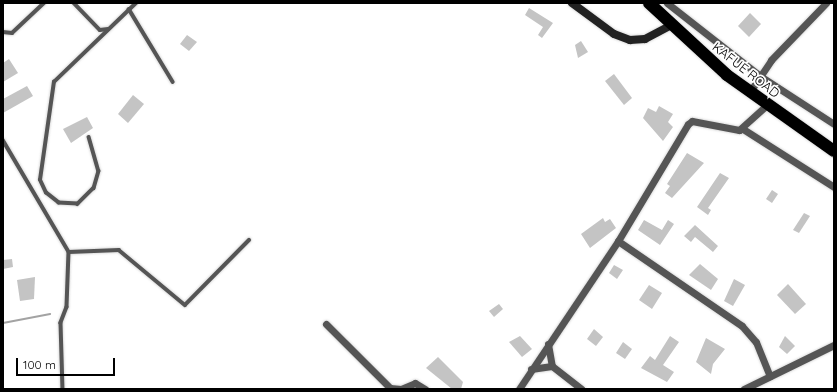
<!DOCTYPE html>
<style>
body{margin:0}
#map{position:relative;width:837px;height:392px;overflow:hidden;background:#fff;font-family:Quicksand,sans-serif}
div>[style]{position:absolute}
.stream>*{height:2px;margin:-1px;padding:0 1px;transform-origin:1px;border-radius:1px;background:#a3a3a3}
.building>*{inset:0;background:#c4c4c4}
.roads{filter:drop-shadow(0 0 1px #dbdbdb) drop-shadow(0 0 1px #dbdbdb)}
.lane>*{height:3.5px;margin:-1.75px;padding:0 1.75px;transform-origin:1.75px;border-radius:1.75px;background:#555}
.street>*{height:7px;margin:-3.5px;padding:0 3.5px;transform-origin:3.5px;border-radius:3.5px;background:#555}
.secondary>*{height:8px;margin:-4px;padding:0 4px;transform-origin:4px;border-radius:4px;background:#222}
.highway>*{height:12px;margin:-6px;padding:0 6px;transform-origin:6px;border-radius:6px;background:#000}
span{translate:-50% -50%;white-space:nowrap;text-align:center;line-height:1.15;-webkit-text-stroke:3.5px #fff;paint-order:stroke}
.street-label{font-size:13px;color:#000}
.frame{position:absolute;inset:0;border:4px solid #000;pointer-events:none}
.scale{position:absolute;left:16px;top:358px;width:99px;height:18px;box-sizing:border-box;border:2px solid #000;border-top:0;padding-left:5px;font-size:12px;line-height:14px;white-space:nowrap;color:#000;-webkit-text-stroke:3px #fff;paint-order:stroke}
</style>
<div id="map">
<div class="stream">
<i style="left:3px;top:323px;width:48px;rotate:-10.8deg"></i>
</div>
<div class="building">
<i style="clip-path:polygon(529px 8px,553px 23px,542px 38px,538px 35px,543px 27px,525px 15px)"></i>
<i style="clip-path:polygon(750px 13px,761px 24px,749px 37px,738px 26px)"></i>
<i style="clip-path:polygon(187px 35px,197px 42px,189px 51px,180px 44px)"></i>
<i style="clip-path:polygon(581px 41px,588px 52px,578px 58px,575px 45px)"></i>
<i style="clip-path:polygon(9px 59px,18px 73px,3px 82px,3px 63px)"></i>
<i style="clip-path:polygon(614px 74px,632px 98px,624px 105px,605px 81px)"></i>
<i style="clip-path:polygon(27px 86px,33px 96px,3px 113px,3px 99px)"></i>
<i style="clip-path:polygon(133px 95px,144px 104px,128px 123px,118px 114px)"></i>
<i style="clip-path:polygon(659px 106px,673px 114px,668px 122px,673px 127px,663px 141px,643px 118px,648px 108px,656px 112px)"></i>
<i style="clip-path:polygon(87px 117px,93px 128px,71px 143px,63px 129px)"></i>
<i style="clip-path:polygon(687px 153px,704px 163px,672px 198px,665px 193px,670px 186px,667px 184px)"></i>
<i style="clip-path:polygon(720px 173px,729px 178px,708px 208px,711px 210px,708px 215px,697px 207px)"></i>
<i style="clip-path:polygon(772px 190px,778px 194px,772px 203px,766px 199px)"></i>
<i style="clip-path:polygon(804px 213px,810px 216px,799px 233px,793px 230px)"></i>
<i style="clip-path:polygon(603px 218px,605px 222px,610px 219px,616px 228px,590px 248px,581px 234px)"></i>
<i style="clip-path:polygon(644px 220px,662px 230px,668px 220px,674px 224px,660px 245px,638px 230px)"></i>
<i style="clip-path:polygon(695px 225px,718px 246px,713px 252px,695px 237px,691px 242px,684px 236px)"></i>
<i style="clip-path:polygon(12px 259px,13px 267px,3px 269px,3px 260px)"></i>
<i style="clip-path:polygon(700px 264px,718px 279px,711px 290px,689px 275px)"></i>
<i style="clip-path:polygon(614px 265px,623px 270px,617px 279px,609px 273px)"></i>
<i style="clip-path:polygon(35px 277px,34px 299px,20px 301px,17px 280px)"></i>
<i style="clip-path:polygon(734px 279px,745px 285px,733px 306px,724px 301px)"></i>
<i style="clip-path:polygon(788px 284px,806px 304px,795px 314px,777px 295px)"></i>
<i style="clip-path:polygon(649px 285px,662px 293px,652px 309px,639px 300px)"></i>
<i style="clip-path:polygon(499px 304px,503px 309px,494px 317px,489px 311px)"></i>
<i style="clip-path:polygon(594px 329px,603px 337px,596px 346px,587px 339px)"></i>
<i style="clip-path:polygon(520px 336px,532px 349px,522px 357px,509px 342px)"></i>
<i style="clip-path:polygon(670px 336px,679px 342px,663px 365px,674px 372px,667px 382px,641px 368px,650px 356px,655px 360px)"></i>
<i style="clip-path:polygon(785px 336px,795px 346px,787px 354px,779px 347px)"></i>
<i style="clip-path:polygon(706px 338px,725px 349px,713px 364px,711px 374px,696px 362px)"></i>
<i style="clip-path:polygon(623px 342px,632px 349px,625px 359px,616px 353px)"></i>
<i style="clip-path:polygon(438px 357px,463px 382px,461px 389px,452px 389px,426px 368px)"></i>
</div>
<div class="roads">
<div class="lane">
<i style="left:74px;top:3px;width:37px;rotate:46deg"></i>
<i style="left:100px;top:30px;width:8px;rotate:-7deg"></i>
<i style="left:129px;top:9px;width:85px;rotate:58.9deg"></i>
<i style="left:3px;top:32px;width:9px;rotate:6deg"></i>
<i style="left:12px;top:33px;width:44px;rotate:-43.2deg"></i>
<i style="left:89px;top:137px;width:35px;rotate:74deg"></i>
<i style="left:99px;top:171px;width:18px;rotate:106deg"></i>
<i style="left:94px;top:188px;width:23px;rotate:135deg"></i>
<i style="left:78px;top:204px;width:19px;rotate:-177deg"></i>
<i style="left:59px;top:203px;width:16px;rotate:-142deg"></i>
<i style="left:46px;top:193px;width:14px;rotate:-115deg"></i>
<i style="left:40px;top:180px;width:99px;rotate:-81.9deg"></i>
<i style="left:54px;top:82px;width:114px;rotate:-43.9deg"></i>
<i style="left:3px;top:140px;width:130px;rotate:59.5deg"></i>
<i style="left:69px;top:252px;width:55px;rotate:92.1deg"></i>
<i style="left:67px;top:307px;width:17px;rotate:111deg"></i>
<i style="left:61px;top:323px;width:66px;rotate:88.3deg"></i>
<i style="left:69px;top:252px;width:50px;rotate:-2.3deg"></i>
<i style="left:119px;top:250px;width:86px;rotate:39.8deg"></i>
<i style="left:185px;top:305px;width:91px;rotate:-45.4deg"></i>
</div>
<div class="street">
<i style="left:667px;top:3px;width:118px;rotate:38.1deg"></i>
<i style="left:760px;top:76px;width:88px;rotate:33deg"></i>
<i style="left:749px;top:93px;width:40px;rotate:-56deg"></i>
<i style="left:771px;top:60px;width:79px;rotate:-46deg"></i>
<i style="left:743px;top:129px;width:108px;rotate:32.5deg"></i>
<i style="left:618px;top:241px;width:150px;rotate:34.4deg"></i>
<i style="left:742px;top:326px;width:21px;rotate:49deg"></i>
<i style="left:756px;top:342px;width:37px;rotate:68deg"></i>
<i style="left:326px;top:324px;width:91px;rotate:45deg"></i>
<i style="left:390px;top:388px;width:11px;rotate:5deg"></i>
<i style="left:401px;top:389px;width:15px;rotate:-23deg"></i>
<i style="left:415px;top:383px;width:12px;rotate:31deg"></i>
<i style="left:548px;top:344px;width:22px;rotate:80deg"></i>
<i style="left:531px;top:369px;width:21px;rotate:-8deg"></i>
<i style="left:552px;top:366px;width:37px;rotate:38deg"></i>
<i style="left:519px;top:389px;width:178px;rotate:-56.2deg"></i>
<i style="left:618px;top:241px;width:136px;rotate:-59.1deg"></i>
<i style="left:688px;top:124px;width:5px;rotate:-37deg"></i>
<i style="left:692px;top:121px;width:48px;rotate:10.8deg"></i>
<i style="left:739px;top:130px;width:38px;rotate:-42deg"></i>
<i style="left:744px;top:389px;width:100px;rotate:-26.1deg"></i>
</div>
<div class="secondary">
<i style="left:572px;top:3px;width:52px;rotate:36.4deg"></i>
<i style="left:614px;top:34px;width:17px;rotate:21deg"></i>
<i style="left:630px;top:40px;width:15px;rotate:-4deg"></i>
<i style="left:645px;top:39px;width:30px;rotate:-28deg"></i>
</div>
<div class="highway">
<i style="left:649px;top:3px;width:106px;rotate:42.7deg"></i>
<i style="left:727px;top:75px;width:131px;rotate:35.4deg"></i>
</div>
</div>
<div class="street-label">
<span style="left:746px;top:70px;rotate:38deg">KAFUE ROAD</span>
</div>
<div class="frame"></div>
<div class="scale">100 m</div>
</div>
